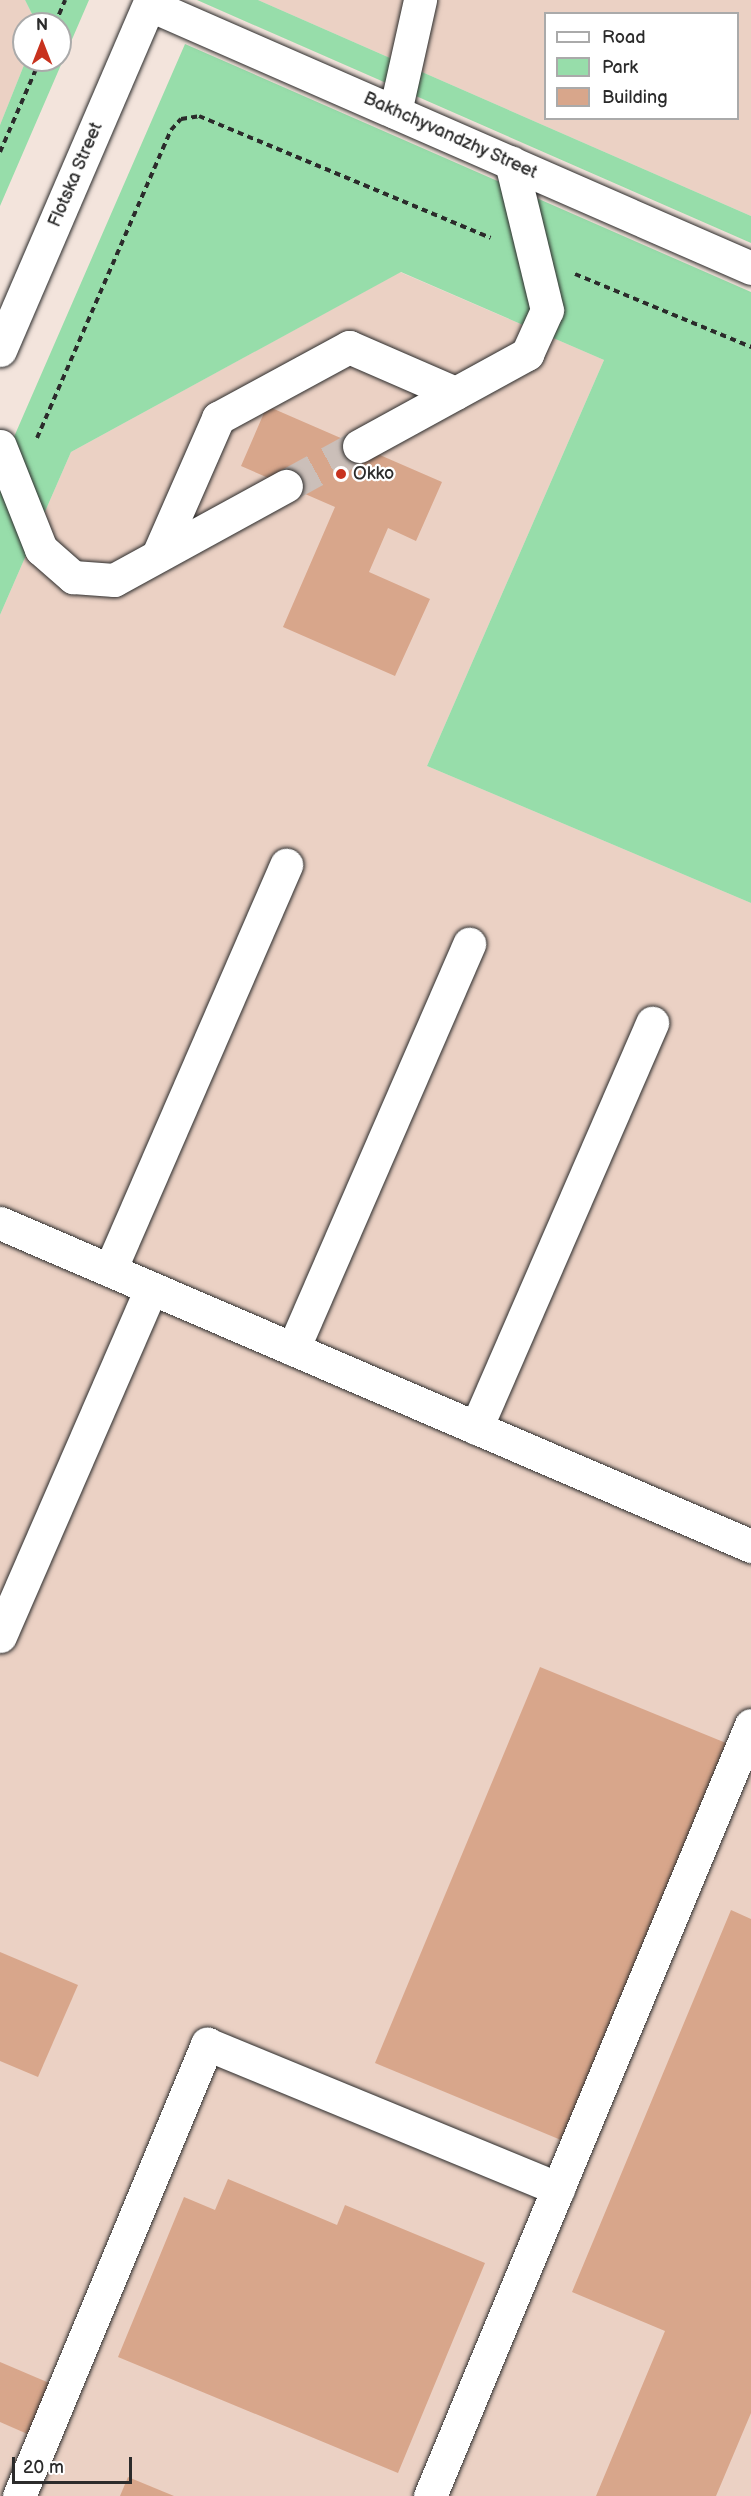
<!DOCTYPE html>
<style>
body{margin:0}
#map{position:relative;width:751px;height:2496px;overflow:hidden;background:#f3e4dc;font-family:"Balsamiq Sans",sans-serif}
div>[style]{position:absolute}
.built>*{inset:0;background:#ebd1c4}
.green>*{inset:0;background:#97ddaa}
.building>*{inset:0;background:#d8a68b}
.minor-tunnel>*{height:33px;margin-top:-16.5px;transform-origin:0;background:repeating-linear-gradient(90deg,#cbbfb9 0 33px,transparent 0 49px)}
.path>*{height:4px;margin-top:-2px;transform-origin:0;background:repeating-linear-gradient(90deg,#2b2b2b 0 6px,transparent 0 10.5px)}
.roads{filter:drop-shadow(0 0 2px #2b2b2b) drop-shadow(0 0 2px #2b2b2b)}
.minor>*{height:33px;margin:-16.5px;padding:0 16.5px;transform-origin:16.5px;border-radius:16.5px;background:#fff}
.dots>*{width:16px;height:16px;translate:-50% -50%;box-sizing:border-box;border:3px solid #fff;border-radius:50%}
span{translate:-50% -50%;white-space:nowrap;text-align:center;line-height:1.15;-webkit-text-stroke:4.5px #fff;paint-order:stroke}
.street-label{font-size:18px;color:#2b2b2b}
.poi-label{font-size:18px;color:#2b2b2b}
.left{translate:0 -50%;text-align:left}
.legend{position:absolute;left:544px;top:12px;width:195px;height:108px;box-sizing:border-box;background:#fff;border:2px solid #aaa;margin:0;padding:8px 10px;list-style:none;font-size:18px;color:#2b2b2b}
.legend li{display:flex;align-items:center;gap:12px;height:30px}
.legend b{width:30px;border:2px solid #aaa}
.north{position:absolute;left:12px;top:12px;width:60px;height:60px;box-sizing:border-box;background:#fff;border:2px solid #aaa;border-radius:50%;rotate:0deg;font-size:16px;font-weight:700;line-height:24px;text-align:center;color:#2b2b2b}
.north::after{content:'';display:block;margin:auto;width:21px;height:27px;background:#c8321e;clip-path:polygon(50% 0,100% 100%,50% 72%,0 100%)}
.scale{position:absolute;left:12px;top:2457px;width:120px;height:27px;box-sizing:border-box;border:3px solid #2b2b2b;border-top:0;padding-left:8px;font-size:18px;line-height:21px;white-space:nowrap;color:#2b2b2b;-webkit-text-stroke:4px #fff;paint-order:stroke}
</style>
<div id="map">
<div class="built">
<i style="clip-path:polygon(0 0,25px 0,37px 24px,24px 24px,26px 60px,0 125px)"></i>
<i style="clip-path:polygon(evenodd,258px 0,751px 0,751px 216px,406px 65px,258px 0,546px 14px,738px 14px,738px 118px,546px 118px,546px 14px)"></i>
<i style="clip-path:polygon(400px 272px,604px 360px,427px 766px,751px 903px,751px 2496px,0 2496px,0 615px,71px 452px)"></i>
</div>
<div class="green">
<i style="clip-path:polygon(25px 0,89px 0,0 206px,0 125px,26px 60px,60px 60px,60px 24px,37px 24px)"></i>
<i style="clip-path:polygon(197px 0,258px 0,406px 65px,751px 216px,751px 243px)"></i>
<i style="clip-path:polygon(185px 44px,751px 292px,751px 903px,427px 766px,604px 360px,401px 272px,71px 452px,0 615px,0 469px)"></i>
</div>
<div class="building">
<i style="clip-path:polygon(267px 406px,442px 482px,416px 541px,388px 528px,369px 572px,430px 599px,395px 676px,283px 627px,335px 507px,241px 466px)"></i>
<i style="clip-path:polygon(540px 1667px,726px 1743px,561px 2140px,375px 2063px)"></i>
<i style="clip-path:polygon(731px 1910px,751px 1919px,751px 2413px,716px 2496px,596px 2496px,665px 2331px,572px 2292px)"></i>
<i style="clip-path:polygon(0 1952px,78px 1985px,38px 2077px,0 2061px)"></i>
<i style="clip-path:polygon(228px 2179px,337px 2225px,345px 2205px,485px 2263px,398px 2473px,118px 2357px,184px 2197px,215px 2210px)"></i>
<i style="clip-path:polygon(0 2362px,54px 2385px,32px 2436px,0 2422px)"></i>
<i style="clip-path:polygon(128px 2477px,174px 2496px,120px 2496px)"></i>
</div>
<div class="minor-tunnel">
<i style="left:286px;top:486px;width:83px;rotate:-28.7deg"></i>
</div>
<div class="path">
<i style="left:55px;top:24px;width:26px;rotate:-67deg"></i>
<i style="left:0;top:152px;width:100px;rotate:-66.5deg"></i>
<i style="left:575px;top:274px;width:191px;rotate:22.5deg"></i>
<i style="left:37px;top:438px;width:336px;rotate:-66.5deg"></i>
<i style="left:171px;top:130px;width:15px;rotate:-48deg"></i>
<i style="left:181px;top:119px;width:18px;rotate:-9deg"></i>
<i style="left:199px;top:116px;width:316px;rotate:22.7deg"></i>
</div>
<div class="roads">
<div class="minor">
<i style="left:150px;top:5px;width:656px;rotate:23.63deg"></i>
<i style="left:395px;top:112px;width:115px;rotate:-77.4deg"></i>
<i style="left:0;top:350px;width:381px;rotate:-66.7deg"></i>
<i style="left:0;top:446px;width:111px;rotate:68.3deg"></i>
<i style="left:41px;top:549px;width:43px;rotate:41.2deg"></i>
<i style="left:73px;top:577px;width:41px;rotate:4.2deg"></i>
<i style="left:114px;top:580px;width:196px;rotate:-28.7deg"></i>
<i style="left:359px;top:446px;width:192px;rotate:-28.7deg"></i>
<i style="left:527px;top:354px;width:48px;rotate:-65.6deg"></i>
<i style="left:547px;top:310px;width:152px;rotate:-103.7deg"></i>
<i style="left:158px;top:555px;width:150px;rotate:-66.3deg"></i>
<i style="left:218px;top:418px;width:149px;rotate:-28.5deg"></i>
<i style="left:349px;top:347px;width:116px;rotate:23.5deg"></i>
<i style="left:0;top:1223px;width:818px;rotate:23.27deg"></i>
<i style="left:110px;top:1270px;width:442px;rotate:-66.5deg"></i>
<i style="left:293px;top:1349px;width:442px;rotate:-66.5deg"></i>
<i style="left:476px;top:1428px;width:442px;rotate:-66.5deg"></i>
<i style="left:0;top:1636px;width:379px;rotate:-66.5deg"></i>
<i style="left:19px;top:2496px;width:490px;rotate:-67.4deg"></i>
<i style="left:207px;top:2044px;width:380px;rotate:22.4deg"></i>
<i style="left:430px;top:2496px;width:835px;rotate:-67.4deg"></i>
</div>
</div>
<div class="dots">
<i style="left:341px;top:474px;background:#c8321e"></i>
</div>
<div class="street-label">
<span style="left:450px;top:136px;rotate:24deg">Bakhchyvandzhy Street</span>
<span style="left:76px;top:175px;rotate:-67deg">Flotska Street</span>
</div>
<div class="poi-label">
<span class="left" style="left:353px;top:474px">Okko</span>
</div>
<ul class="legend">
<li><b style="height:8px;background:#fff"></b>Road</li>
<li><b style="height:16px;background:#97ddaa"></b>Park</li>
<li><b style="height:16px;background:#d8a68b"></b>Building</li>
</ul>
<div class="north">N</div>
<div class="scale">20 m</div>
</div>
